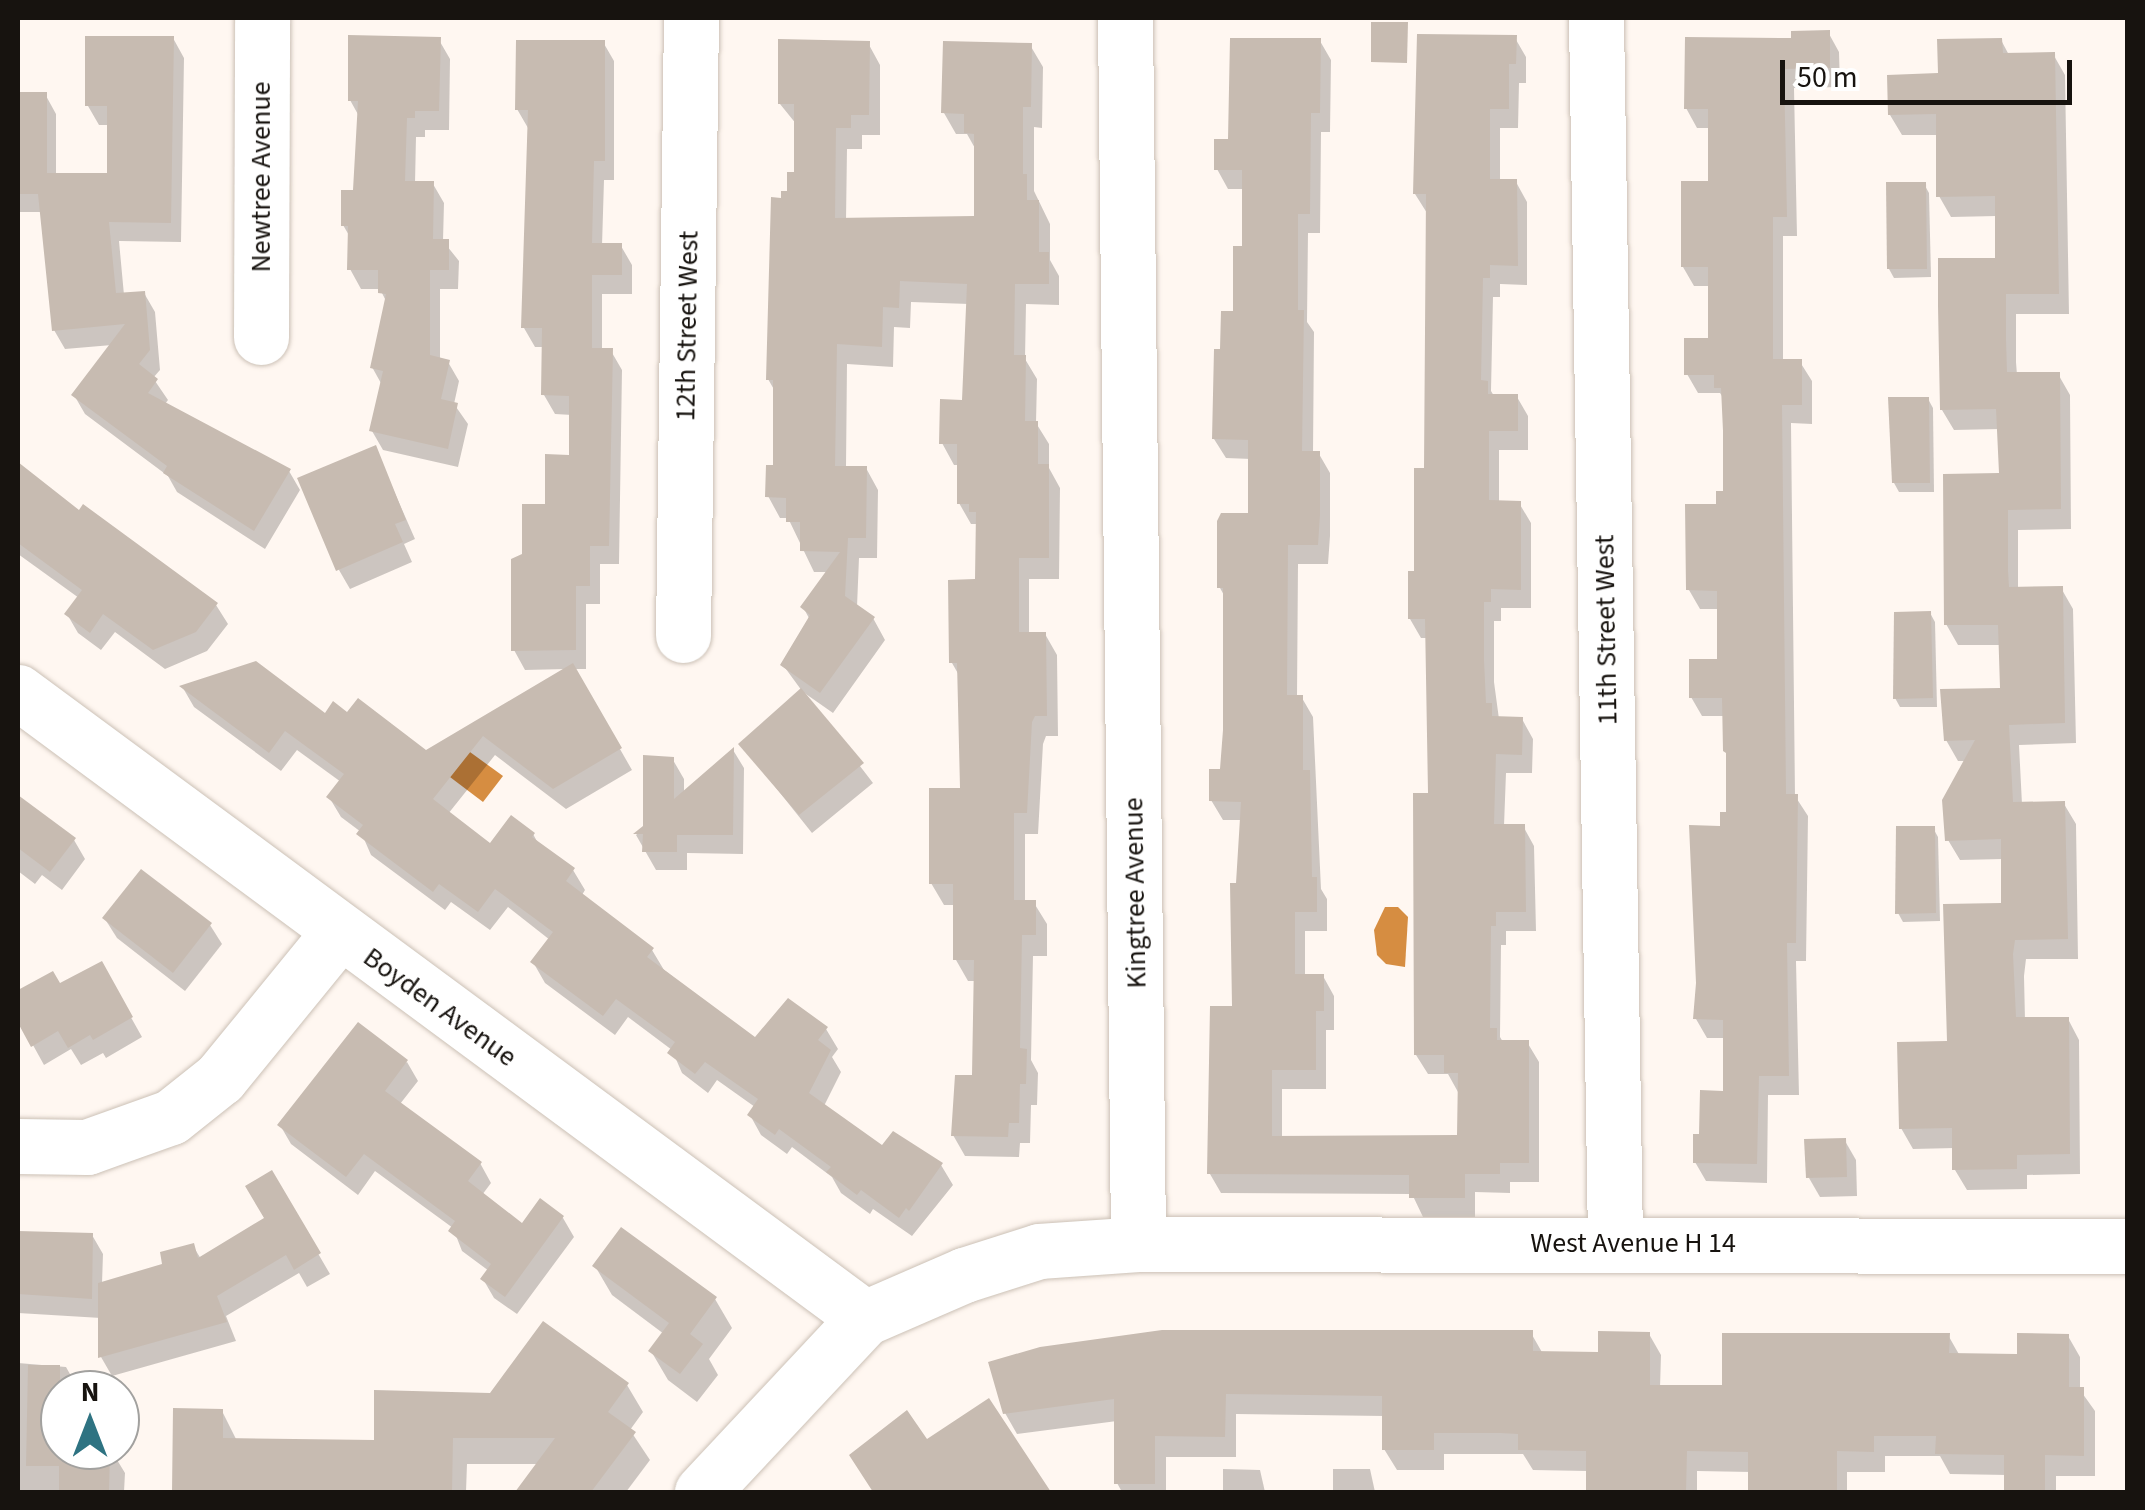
<!DOCTYPE html>
<style>
body{margin:0}
#map{position:relative;width:2145px;height:1510px;overflow:hidden;background:#fff7f1;font-family:"Source Sans 3",sans-serif}
div>[style]{position:absolute}
.water>*{inset:0;background:#d68d41}
.shadow>*{inset:0;background:#0003}
.building>*{inset:0;background:#c7bbb1}
.roads{filter:drop-shadow(0 0 2px #ccc1b6) drop-shadow(0 0 2px #ccc1b6)}
.minor>*{height:55px;margin:-27.5px;padding:0 27.5px;transform-origin:27.5px;border-radius:27.5px;background:#fff}
span{translate:-50% -50%;white-space:nowrap;text-align:center;line-height:1.15;-webkit-text-stroke:9px #fff;paint-order:stroke}
.street-label{font-size:28px;color:#17130f}
.frame{position:absolute;inset:0;border:20px solid #17130f;pointer-events:none}
.north{position:absolute;left:40px;top:1370px;width:100px;height:100px;box-sizing:border-box;background:#fff;border:2px solid #a2a19f;border-radius:50%;rotate:0deg;font-size:28px;font-weight:700;line-height:40px;text-align:center;color:#17130f}
.north::after{content:'';display:block;margin:auto;width:35px;height:45px;background:#2e7382;clip-path:polygon(50% 0,100% 100%,50% 72%,0 100%)}
.scale{position:absolute;left:1780px;top:60px;width:292px;height:45px;box-sizing:border-box;border:5px solid #17130f;border-top:0;padding-left:12px;font-size:30px;line-height:35px;white-space:nowrap;color:#17130f;-webkit-text-stroke:8px #fff;paint-order:stroke}
</style>
<div id="map">
<div class="water">
<i style="clip-path:polygon(452px 739px,503px 776px,483px 802px,446px 774px)"></i>
<i style="clip-path:polygon(1385px 907px,1398px 907px,1408px 917px,1405px 967px,1386px 964px,1377px 955px,1374px 930px)"></i>
</div>
<div class="shadow">
<i style="clip-path:polygon(1828px 32px,1839px 52px,1840px 87px,1794px 88px,1797px 236px,1783px 236px,1783px 362px,1800px 362px,1812px 381px,1812px 424px,1791px 423px,1795px 796px,1808px 816px,1806px 961px,1796px 961px,1799px 1095px,1768px 1095px,1767px 1183px,1706px 1181px,1695px 1162px,1702px 1136px,1725px 1093px,1725px 1038px,1707px 1038px,1696px 1019px,1722px 828px,1729px 815px,1725px 716px,1702px 716px,1691px 697px,1719px 662px,1719px 609px,1700px 609px,1689px 590px,1726px 493px,1724px 399px,1720px 393px,1698px 393px,1687px 374px,1710px 340px,1710px 286px,1694px 286px,1683px 267px,1710px 183px,1710px 128px,1697px 128px,1686px 108px,1794px 41px)"></i>
<i style="clip-path:polygon(173px 38px,184px 58px,181px 242px,119px 241px,124px 295px,144px 293px,155px 312px,160px 370px,153px 378px,168px 400px,165px 404px,289px 471px,300px 490px,265px 549px,177px 492px,168px 476px,85px 414px,74px 395px,112px 345px,65px 349px,54px 330px,42px 212px,18px 212px,18px 92px,45px 94px,56px 114px,56px 175px,109px 175px,110px 125px,99px 125px,88px 106px)"></i>
<i style="clip-path:polygon(1515px 38px,1526px 57px,1526px 83px,1519px 83px,1518px 128px,1500px 128px,1500px 182px,1516px 182px,1527px 202px,1527px 285px,1500px 284px,1500px 297px,1493px 297px,1491px 391px,1494px 396px,1517px 397px,1528px 416px,1528px 450px,1499px 450px,1499px 503px,1519px 503px,1531px 523px,1531px 608px,1501px 608px,1501px 621px,1494px 621px,1494px 682px,1499px 719px,1522px 719px,1533px 739px,1532px 773px,1506px 773px,1504px 826px,1523px 826px,1534px 846px,1536px 931px,1506px 931px,1506px 945px,1501px 945px,1500px 1037px,1503px 1042px,1527px 1042px,1539px 1062px,1539px 1182px,1510px 1182px,1510px 1193px,1475px 1192px,1475px 1217px,1423px 1217px,1412px 1194px,1221px 1193px,1210px 1174px,1235px 1009px,1242px 820px,1223px 820px,1211px 800px,1222px 772px,1225px 730px,1225px 597px,1220px 588px,1251px 515px,1251px 459px,1226px 458px,1214px 439px,1222px 352px,1236px 313px,1244px 249px,1244px 189px,1228px 189px,1217px 169px,1231px 141px,1320px 41px,1331px 60px,1330px 132px,1321px 132px,1320px 233px,1308px 233px,1307px 322px,1314px 332px,1313px 454px,1319px 454px,1330px 473px,1330px 536px,1328px 564px,1298px 564px,1297px 698px,1302px 698px,1313px 717px,1321px 889px,1327px 899px,1327px 931px,1305px 931px,1305px 976px,1323px 976px,1334px 996px,1334px 1030px,1326px 1030px,1326px 1089px,1282px 1089px,1282px 1138px,1460px 1137px,1458px 1092px,1448px 1074px,1428px 1074px,1416px 1055px,1431px 795px,1428px 638px,1421px 638px,1410px 619px,1427px 470px,1427px 213px,1415px 194px)"></i>
<i style="clip-path:polygon(439px 40px,450px 59px,449px 130px,425px 130px,425px 137px,416px 137px,415px 184px,433px 184px,444px 203px,443px 241px,459px 261px,458px 289px,440px 289px,440px 360px,448px 362px,459px 381px,454px 404px,468px 424px,458px 467px,383px 450px,372px 431px,382px 385px,372px 367px,387px 303px,380px 289px,361px 289px,350px 269px,350px 237px,343px 225px,355px 192px,360px 118px,350px 100px)"></i>
<i style="clip-path:polygon(2001px 40px,2009px 55px,2053px 54px,2065px 75px,2069px 314px,2016px 314px,2016px 362px,2017px 375px,2058px 374px,2070px 395px,2071px 529px,2018px 530px,2018px 589px,2061px 588px,2073px 609px,2076px 743px,2019px 745px,2022px 804px,2064px 804px,2076px 824px,2078px 959px,2026px 959px,2024px 976px,2025px 1020px,2068px 1019px,2079px 1040px,2080px 1174px,2027px 1175px,2027px 1189px,1967px 1190px,1955px 1170px,1955px 1148px,1913px 1149px,1901px 1128px,1950px 1043px,2003px 905px,2003px 859px,1960px 860px,1948px 840px,1966px 761px,1958px 761px,1946px 740px,2003px 690px,2001px 645px,1958px 645px,1946px 624px,2001px 476px,2000px 429px,1954px 430px,1942px 410px,1997px 260px,1997px 216px,1951px 217px,1939px 196px,1938px 135px,1902px 135px,1890px 115px,1940px 75px)"></i>
<i style="clip-path:polygon(603px 42px,614px 61px,614px 180px,604px 180px,602px 246px,621px 246px,632px 265px,632px 294px,602px 294px,602px 351px,611px 351px,622px 370px,619px 564px,600px 564px,600px 604px,586px 604px,586px 669px,574px 669px,632px 770px,566px 809px,495px 755px,448px 814px,490px 847px,533px 834px,539px 845px,573px 870px,585px 890px,582px 895px,652px 950px,664px 970px,755px 1041px,826px 1029px,838px 1049px,832px 1057px,841px 1072px,824px 1106px,882px 1149px,941px 1165px,953px 1185px,912px 1236px,873px 1209px,870px 1214px,841px 1193px,832px 1177px,792px 1147px,787px 1154px,761px 1135px,750px 1115px,755px 1107px,717px 1080px,708px 1093px,682px 1073px,672px 1050px,628px 1017px,615px 1035px,545px 983px,533px 962px,550px 940px,508px 907px,490px 930px,451px 902px,445px 910px,371px 855px,361px 832px,341px 817px,329px 797px,341px 782px,297px 750px,281px 771px,194px 707px,183px 688px,325px 716px,426px 753px,567px 669px,525px 670px,514px 650px,525px 555px,571px 457px,572px 415px,555px 414px,544px 395px,544px 347px,535px 347px,524px 328px,528px 128px,517px 109px)"></i>
<i style="clip-path:polygon(868px 43px,880px 65px,880px 135px,862px 135px,862px 149px,847px 149px,846px 221px,977px 218px,976px 150px,967px 134px,956px 134px,944px 113px,1030px 45px,1043px 67px,1042px 128px,1034px 127px,1034px 191px,1050px 224px,1050px 260px,1059px 276px,1059px 305px,1026px 304px,1025px 359px,1037px 379px,1036px 423px,1049px 444px,1049px 468px,1060px 488px,1059px 579px,1029px 579px,1029px 634px,1045px 634px,1057px 655px,1058px 736px,1046px 736px,1043px 744px,1038px 834px,1025px 834px,1025px 903px,1034px 903px,1047px 924px,1047px 956px,1033px 956px,1031px 1060px,1038px 1073px,1037px 1105px,1031px 1105px,1030px 1143px,1020px 1143px,1019px 1157px,965px 1156px,953px 1135px,974px 1077px,976px 981px,968px 981px,956px 960px,956px 905px,944px 905px,931px 883px,962px 791px,960px 677px,952px 663px,978px 581px,978px 524px,971px 524px,959px 503px,959px 465px,954px 465px,942px 443px,964px 403px,969px 304px,911px 302px,910px 328px,894px 327px,893px 367px,847px 364px,846px 468px,866px 468px,878px 490px,877px 558px,859px 558px,857px 607px,873px 618px,885px 640px,833px 713px,803px 692px,873px 783px,812px 833px,741px 744px,802px 691px,783px 665px,810px 620px,803px 607px,828px 572px,814px 572px,788px 518px,780px 518px,768px 496px,776px 467px,776px 393px,768px 379px,784px 200px,797px 175px,797px 125px,780px 104px)"></i>
<i style="clip-path:polygon(1924px 184px,1929px 193px,1931px 277px,1894px 278px,1889px 269px)"></i>
<i style="clip-path:polygon(1928px 399px,1933px 408px,1934px 492px,1899px 492px,1894px 483px)"></i>
<i style="clip-path:polygon(375px 448px,415px 539px,404px 544px,412px 562px,350px 589px,339px 570px)"></i>
<i style="clip-path:polygon(18px 466px,79px 513px,216px 605px,228px 624px,207px 651px,165px 669px,115px 632px,101px 650px,78px 633px,67px 614px,79px 598px,18px 554px)"></i>
<i style="clip-path:polygon(1930px 613px,1935px 622px,1937px 707px,1900px 707px,1895px 698px)"></i>
<i style="clip-path:polygon(733px 750px,744px 768px,743px 854px,687px 853px,687px 870px,656px 870px,636px 835px,645px 827px,673px 760px,684px 779px,684px 794px)"></i>
<i style="clip-path:polygon(18px 798px,74px 840px,85px 859px,62px 890px,42px 875px,35px 884px,18px 871px)"></i>
<i style="clip-path:polygon(1933px 828px,1938px 837px,1940px 921px,1903px 922px,1898px 913px)"></i>
<i style="clip-path:polygon(141px 872px,210px 925px,222px 944px,185px 991px,117px 938px,105px 919px)"></i>
<i style="clip-path:polygon(101px 964px,142px 1037px,106px 1058px,103px 1053px,81px 1065px,71px 1049px,44px 1065px,18px 1018px,18px 993px,52px 974px,59px 986px)"></i>
<i style="clip-path:polygon(407px 1062px,418px 1081px,400px 1104px,480px 1163px,491px 1183px,482px 1195px,522px 1226px,540px 1201px,563px 1218px,574px 1237px,517px 1314px,494px 1298px,483px 1279px,489px 1271px,462px 1251px,453px 1228px,375px 1171px,358px 1195px,291px 1144px,280px 1125px)"></i>
<i style="clip-path:polygon(1845px 1141px,1856px 1160px,1857px 1196px,1820px 1197px,1809px 1178px)"></i>
<i style="clip-path:polygon(271px 1173px,330px 1274px,307px 1287px,299px 1273px,226px 1316px,236px 1341px,112px 1376px,101px 1357px,101px 1318px,18px 1313px,18px 1234px,92px 1235px,103px 1254px,102px 1284px,165px 1266px,193px 1246px,201px 1259px,267px 1219px)"></i>
<i style="clip-path:polygon(595px 1266px,715px 1299px,732px 1328px,709px 1359px,718px 1375px,697px 1402px,668px 1380px,651px 1351px,664px 1334px,612px 1295px)"></i>
<i style="clip-path:polygon(1531px 1333px,1543px 1354px,1601px 1355px,1649px 1334px,1661px 1355px,1660px 1388px,1724px 1388px,1948px 1335px,1960px 1356px,2019px 1357px,2068px 1336px,2080px 1357px,2080px 1390px,2095px 1411px,2095px 1476px,2056px 1476px,2056px 1492px,2007px 1492px,2007px 1475px,1950px 1474px,1940px 1456px,1885px 1456px,1885px 1472px,1847px 1472px,1847px 1492px,1751px 1492px,1751px 1472px,1697px 1471px,1697px 1492px,1588px 1492px,1588px 1471px,1533px 1470px,1523px 1454px,1444px 1454px,1444px 1470px,1397px 1470px,1384px 1449px,1384px 1416px,1236px 1414px,1236px 1457px,1166px 1457px,1166px 1492px,1122px 1492px,1117px 1483px,1117px 1421px,1017px 1434px,1005px 1413px)"></i>
<i style="clip-path:polygon(18px 1363px,66px 1367px,79px 1390px,60px 1390px,60px 1450px,111px 1450px,125px 1473px,124px 1492px,18px 1492px)"></i>
<i style="clip-path:polygon(627px 1385px,643px 1412px,630px 1430px,650px 1460px,626px 1492px,518px 1492px,539px 1464px,467px 1464px,466px 1492px,174px 1492px,175px 1410px,222px 1411px,237px 1441px,376px 1443px,491px 1396px)"></i>
<i style="clip-path:polygon(988px 1401px,1047px 1492px,875px 1492px,863px 1475px,926px 1443px)"></i>
<i style="clip-path:polygon(1223px 1469px,1260px 1470px,1265px 1492px,1223px 1492px)"></i>
<i style="clip-path:polygon(1333px 1469px,1370px 1469px,1375px 1492px,1333px 1492px)"></i>
</div>
<div class="building">
<i style="clip-path:polygon(1371px 22px,1408px 22px,1407px 63px,1371px 62px)"></i>
<i style="clip-path:polygon(1830px 30px,1830px 68px,1784px 69px,1787px 217px,1773px 217px,1773px 359px,1802px 359px,1802px 405px,1782px 405px,1786px 794px,1798px 794px,1796px 943px,1787px 943px,1789px 1076px,1759px 1076px,1757px 1164px,1693px 1163px,1693px 1134px,1699px 1134px,1700px 1090px,1723px 1091px,1723px 1020px,1693px 1019px,1696px 983px,1689px 825px,1720px 826px,1720px 812px,1726px 812px,1726px 753px,1723px 751px,1722px 698px,1689px 698px,1689px 659px,1717px 659px,1717px 591px,1686px 590px,1685px 504px,1716px 504px,1716px 491px,1723px 491px,1723px 431px,1721px 388px,1714px 388px,1714px 375px,1684px 375px,1684px 338px,1708px 338px,1708px 267px,1681px 267px,1681px 181px,1708px 181px,1708px 109px,1684px 109px,1685px 37px,1791px 38px,1791px 31px)"></i>
<i style="clip-path:polygon(1417px 34px,1517px 35px,1516px 64px,1509px 64px,1509px 109px,1490px 109px,1490px 179px,1517px 179px,1518px 266px,1490px 265px,1490px 278px,1483px 278px,1481px 380px,1488px 381px,1488px 394px,1518px 394px,1518px 431px,1489px 431px,1489px 500px,1521px 501px,1521px 590px,1491px 589px,1491px 602px,1484px 602px,1484px 660px,1486px 703px,1492px 703px,1492px 716px,1523px 717px,1522px 755px,1496px 754px,1494px 824px,1525px 824px,1526px 912px,1496px 912px,1496px 926px,1491px 926px,1490px 1028px,1497px 1028px,1497px 1040px,1529px 1040px,1529px 1163px,1500px 1163px,1500px 1174px,1465px 1174px,1465px 1198px,1409px 1198px,1409px 1175px,1207px 1174px,1210px 1006px,1232px 1006px,1230px 883px,1236px 883px,1241px 802px,1209px 801px,1209px 769px,1220px 769px,1223px 730px,1223px 588px,1217px 588px,1217px 521px,1221px 513px,1248px 513px,1248px 440px,1212px 439px,1214px 349px,1220px 349px,1221px 311px,1233px 311px,1233px 246px,1242px 246px,1242px 170px,1214px 170px,1214px 139px,1228px 139px,1230px 38px,1321px 38px,1320px 113px,1311px 113px,1310px 214px,1298px 214px,1298px 310px,1304px 310px,1302px 451px,1320px 451px,1320px 515px,1318px 545px,1288px 545px,1287px 695px,1303px 695px,1303px 770px,1310px 770px,1312px 877px,1317px 877px,1317px 912px,1295px 912px,1295px 974px,1324px 974px,1324px 1011px,1316px 1011px,1316px 1070px,1272px 1070px,1272px 1136px,1457px 1135px,1458px 1073px,1444px 1073px,1444px 1055px,1414px 1055px,1413px 793px,1428px 793px,1425px 619px,1408px 619px,1408px 571px,1414px 571px,1414px 468px,1424px 468px,1426px 194px,1413px 194px)"></i>
<i style="clip-path:polygon(348px 35px,441px 37px,439px 111px,415px 111px,415px 118px,407px 118px,405px 181px,434px 181px,433px 239px,449px 239px,449px 270px,430px 270px,430px 355px,450px 360px,441px 399px,458px 403px,448px 449px,369px 431px,383px 371px,370px 368px,386px 294px,378px 293px,378px 270px,347px 270px,348px 226px,341px 226px,341px 190px,353px 190px,358px 101px,348px 101px)"></i>
<i style="clip-path:polygon(85px 36px,174px 36px,171px 223px,109px 222px,116px 293px,145px 291px,150px 350px,139px 364px,158px 379px,148px 393px,291px 469px,254px 531px,163px 473px,167px 466px,71px 395px,125px 324px,52px 331px,38px 194px,18px 194px,18px 92px,47px 92px,47px 173px,107px 173px,107px 106px,85px 106px)"></i>
<i style="clip-path:polygon(2002px 38px,2003px 53px,2055px 52px,2059px 294px,2006px 294px,2006px 339px,2007px 372px,2060px 372px,2061px 509px,2008px 510px,2008px 571px,2009px 587px,2063px 586px,2065px 723px,2009px 725px,2013px 802px,2065px 801px,2068px 939px,2015px 940px,2013px 954px,2016px 1017px,2069px 1017px,2070px 1154px,2017px 1155px,2017px 1169px,1952px 1170px,1952px 1128px,1899px 1129px,1897px 1042px,1947px 1041px,1943px 904px,2001px 903px,2001px 839px,1945px 841px,1942px 800px,1975px 740px,1944px 741px,1940px 689px,2000px 688px,1998px 625px,1944px 625px,1943px 474px,1999px 473px,1996px 409px,1940px 410px,1938px 306px,1938px 258px,1995px 258px,1995px 196px,1936px 197px,1936px 114px,1888px 115px,1887px 75px,1938px 73px,1937px 39px)"></i>
<i style="clip-path:polygon(778px 39px,870px 41px,869px 115px,851px 115px,851px 128px,836px 128px,835px 218px,974px 216px,974px 134px,964px 133px,964px 114px,941px 113px,943px 41px,1032px 43px,1031px 107px,1023px 107px,1023px 174px,1027px 174px,1027px 200px,1039px 200px,1039px 252px,1049px 252px,1049px 284px,1015px 284px,1014px 355px,1026px 355px,1025px 421px,1038px 421px,1038px 464px,1049px 464px,1049px 558px,1019px 558px,1019px 632px,1046px 632px,1047px 716px,1035px 716px,1032px 722px,1027px 813px,1014px 813px,1014px 900px,1036px 900px,1036px 935px,1022px 935px,1020px 1048px,1027px 1049px,1026px 1084px,1020px 1084px,1019px 1123px,1009px 1123px,1008px 1137px,951px 1136px,955px 1075px,972px 1075px,974px 960px,953px 960px,953px 884px,929px 884px,929px 788px,960px 788px,957px 663px,949px 663px,948px 580px,975px 579px,976px 512px,969px 512px,969px 504px,957px 504px,957px 444px,939px 444px,940px 399px,962px 400px,967px 284px,900px 281px,899px 308px,883px 307px,882px 347px,837px 344px,835px 466px,867px 466px,866px 538px,848px 538px,845px 596px,875px 617px,820px 693px,780px 665px,810px 615px,800px 607px,840px 552px,800px 551px,800px 522px,786px 522px,786px 498px,765px 497px,766px 465px,773px 465px,773px 380px,766px 380px,771px 197px,781px 198px,781px 191px,787px 191px,787px 172px,794px 172px,794px 104px,778px 104px)"></i>
<i style="clip-path:polygon(516px 40px,605px 40px,605px 161px,594px 161px,592px 243px,622px 243px,622px 275px,592px 275px,592px 348px,613px 348px,609px 546px,590px 546px,590px 586px,576px 586px,576px 650px,511px 651px,511px 559px,522px 554px,522px 504px,545px 504px,545px 454px,569px 455px,569px 396px,541px 395px,542px 328px,521px 328px,528px 110px,515px 110px)"></i>
<i style="clip-path:polygon(1886px 182px,1926px 182px,1927px 269px,1887px 269px)"></i>
<i style="clip-path:polygon(1888px 397px,1929px 397px,1930px 483px,1892px 483px)"></i>
<i style="clip-path:polygon(376px 445px,406px 520px,395px 524px,403px 542px,336px 571px,297px 478px)"></i>
<i style="clip-path:polygon(18px 462px,79px 510px,83px 504px,218px 603px,196px 632px,153px 650px,103px 614px,90px 633px,64px 614px,82px 590px,18px 543px)"></i>
<i style="clip-path:polygon(1931px 611px,1933px 698px,1893px 699px,1894px 612px)"></i>
<i style="clip-path:polygon(256px 661px,325px 713px,333px 701px,347px 712px,358px 698px,426px 750px,573px 663px,622px 748px,553px 789px,483px 736px,433px 799px,490px 843px,511px 815px,535px 833px,532px 837px,575px 868px,566px 881px,654px 948px,647px 957px,755px 1037px,788px 998px,828px 1027px,818px 1040px,831px 1050px,809px 1093px,882px 1145px,893px 1131px,943px 1163px,909px 1211px,906px 1208px,899px 1218px,861px 1190px,857px 1195px,826px 1172px,831px 1167px,779px 1129px,775px 1135px,747px 1115px,758px 1099px,705px 1062px,695px 1074px,667px 1053px,675px 1042px,616px 999px,603px 1016px,530px 962px,553px 932px,495px 889px,478px 912px,439px 884px,433px 892px,356px 834px,363px 825px,326px 797px,344px 774px,285px 731px,269px 753px,179px 686px)"></i>
<i style="clip-path:polygon(801px 688px,864px 763px,799px 815px,738px 744px)"></i>
<i style="clip-path:polygon(734px 747px,733px 835px,677px 835px,677px 852px,642px 852px,643px 834px,633px 834px,643px 826px,643px 755px,674px 757px,674px 799px)"></i>
<i style="clip-path:polygon(18px 795px,76px 838px,50px 872px,18px 848px)"></i>
<i style="clip-path:polygon(1896px 826px,1935px 826px,1936px 913px,1895px 914px)"></i>
<i style="clip-path:polygon(141px 869px,212px 923px,173px 973px,102px 918px)"></i>
<i style="clip-path:polygon(102px 961px,133px 1017px,93px 1040px,90px 1035px,68px 1048px,58px 1031px,31px 1047px,18px 1023px,18px 990px,53px 971px,60px 983px)"></i>
<i style="clip-path:polygon(358px 1022px,408px 1060px,385px 1091px,482px 1162px,468px 1181px,522px 1223px,540px 1198px,564px 1216px,505px 1297px,480px 1279px,491px 1264px,448px 1231px,455px 1221px,364px 1154px,346px 1177px,277px 1125px)"></i>
<i style="clip-path:polygon(1846px 1138px,1847px 1177px,1806px 1178px,1804px 1139px)"></i>
<i style="clip-path:polygon(272px 1170px,321px 1253px,294px 1270px,286px 1255px,217px 1296px,227px 1322px,98px 1358px,98px 1283px,162px 1264px,160px 1252px,194px 1243px,198px 1258px,264px 1218px,245px 1186px)"></i>
<i style="clip-path:polygon(621px 1227px,717px 1297px,690px 1334px,703px 1344px,680px 1374px,648px 1351px,669px 1323px,592px 1266px)"></i>
<i style="clip-path:polygon(18px 1231px,93px 1233px,92px 1299px,18px 1294px)"></i>
<i style="clip-path:polygon(543px 1321px,629px 1383px,608px 1412px,636px 1432px,591px 1492px,515px 1492px,555px 1438px,453px 1438px,452px 1492px,172px 1492px,173px 1408px,223px 1409px,223px 1438px,374px 1440px,374px 1390px,490px 1393px)"></i>
<i style="clip-path:polygon(1162px 1330px,1533px 1330px,1533px 1351px,1598px 1352px,1598px 1331px,1650px 1332px,1650px 1385px,1722px 1385px,1722px 1333px,1950px 1333px,1949px 1353px,2017px 1354px,2017px 1333px,2069px 1334px,2069px 1387px,2084px 1387px,2084px 1456px,2045px 1455px,2045px 1492px,2004px 1492px,2004px 1455px,1935px 1454px,1936px 1436px,1874px 1436px,1874px 1452px,1837px 1451px,1837px 1492px,1748px 1492px,1748px 1452px,1687px 1451px,1686px 1492px,1586px 1492px,1586px 1451px,1518px 1450px,1518px 1434px,1500px 1433px,1434px 1433px,1434px 1450px,1382px 1450px,1382px 1396px,1226px 1394px,1225px 1437px,1155px 1436px,1155px 1484px,1114px 1484px,1114px 1399px,1003px 1414px,988px 1362px,1040px 1347px)"></i>
<i style="clip-path:polygon(28px 1365px,60px 1365px,60px 1450px,110px 1450px,109px 1492px,59px 1492px,59px 1466px,26px 1466px)"></i>
<i style="clip-path:polygon(989px 1398px,1051px 1492px,873px 1492px,849px 1455px,907px 1410px,927px 1439px)"></i>
</div>
<div class="roads">
<div class="minor">
<i style="left:1125px;top:18px;width:1226px;rotate:89.39deg"></i>
<i style="left:1596px;top:18px;width:1225px;rotate:89.11deg"></i>
<i style="left:261px;top:337px;width:319px;rotate:-89.8deg"></i>
<i style="left:683px;top:635px;width:617px;rotate:-89.26deg"></i>
<i style="left:18px;top:692px;width:1053px;rotate:36.47deg"></i>
<i style="left:18px;top:1146px;width:69px;rotate:0.8deg"></i>
<i style="left:87px;top:1147px;width:89px;rotate:-19.7deg"></i>
<i style="left:171px;top:1117px;width:63px;rotate:-38.5deg"></i>
<i style="left:220px;top:1078px;width:188px;rotate:-50.8deg"></i>
<i style="left:702px;top:1492px;width:238px;rotate:-46.9deg"></i>
<i style="left:865px;top:1318px;width:108px;rotate:-23.5deg"></i>
<i style="left:964px;top:1275px;width:79px;rotate:-17.7deg"></i>
<i style="left:1039px;top:1251px;width:99px;rotate:-4deg"></i>
<i style="left:1138px;top:1244px;width:990px;rotate:0.12deg"></i>
</div>
</div>
<div class="street-label">
<span style="left:261px;top:177px;rotate:-90deg">Newtree Avenue</span>
<span style="left:687px;top:326px;rotate:-89deg">12th Street West</span>
<span style="left:1606px;top:630px;rotate:-91deg">11th Street West</span>
<span style="left:1135px;top:893px;rotate:-91deg">Kingtree Avenue</span>
<span style="left:440px;top:1007px;rotate:36deg">Boyden Avenue</span>
<span style="left:1633px;top:1243px">West Avenue H 14</span>
</div>
<div class="frame"></div>
<div class="north">N</div>
<div class="scale">50 m</div>
</div>
